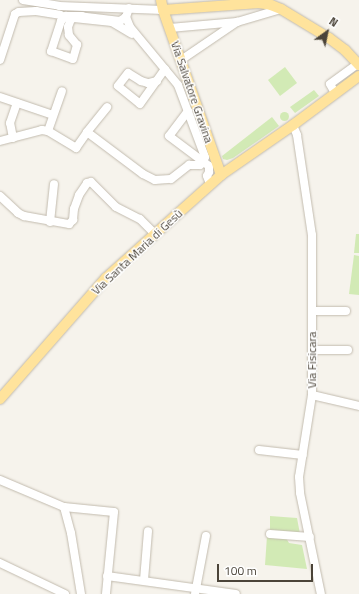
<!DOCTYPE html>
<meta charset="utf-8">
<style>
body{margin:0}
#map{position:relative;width:359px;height:594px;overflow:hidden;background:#f6f3ec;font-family:"Titillium Web",sans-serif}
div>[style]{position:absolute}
.green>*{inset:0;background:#d2eab5}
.round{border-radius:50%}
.roads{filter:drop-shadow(0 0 1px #c2bbae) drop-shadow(0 0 1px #c2bbae)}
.minor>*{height:8px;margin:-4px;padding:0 4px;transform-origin:4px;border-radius:4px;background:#fff}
.major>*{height:10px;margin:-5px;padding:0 5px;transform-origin:5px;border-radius:5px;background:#ffe39c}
span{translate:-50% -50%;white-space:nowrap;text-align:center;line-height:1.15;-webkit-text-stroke:3px #fff;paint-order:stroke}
.street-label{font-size:12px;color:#4b4439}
.north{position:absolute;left:307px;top:12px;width:40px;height:40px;-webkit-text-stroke:3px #fff;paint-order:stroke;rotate:33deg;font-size:11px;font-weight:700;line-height:16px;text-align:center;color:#4b4439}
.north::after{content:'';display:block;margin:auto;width:14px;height:18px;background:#4b4439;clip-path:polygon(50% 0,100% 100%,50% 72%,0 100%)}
.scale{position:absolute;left:217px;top:564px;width:96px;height:18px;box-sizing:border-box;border:2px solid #4b4439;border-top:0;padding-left:5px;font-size:12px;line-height:14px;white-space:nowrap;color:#4b4439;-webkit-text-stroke:3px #fff;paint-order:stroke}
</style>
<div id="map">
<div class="green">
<i style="clip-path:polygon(285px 67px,297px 83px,280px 96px,268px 80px)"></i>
<i style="clip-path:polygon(314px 90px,319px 96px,295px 113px,290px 107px)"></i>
<i class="round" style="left:279.5px;top:111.5px;width:9px;height:9px"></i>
<i style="clip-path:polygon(272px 117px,279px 126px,233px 158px,227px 160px,223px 159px,222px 156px)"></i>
<i style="clip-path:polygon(356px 234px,359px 234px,359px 253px,354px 253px)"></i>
<i style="clip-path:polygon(354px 255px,359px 256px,359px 295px,349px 294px)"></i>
<i style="clip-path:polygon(270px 516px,297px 518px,300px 534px,270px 531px)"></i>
<i style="clip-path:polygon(267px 536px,286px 538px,289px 543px,302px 545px,307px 569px,265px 565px)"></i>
</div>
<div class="roads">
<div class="minor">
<i style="left:23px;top:0;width:36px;rotate:9deg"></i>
<i style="left:59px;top:6px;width:104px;rotate:2.2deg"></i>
<i style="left:129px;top:8px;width:9px;rotate:108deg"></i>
<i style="left:126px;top:17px;width:7px;rotate:146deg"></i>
<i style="left:120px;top:21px;width:38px;rotate:-173deg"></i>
<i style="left:82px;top:16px;width:16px;rotate:180deg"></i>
<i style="left:66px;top:16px;width:7px;rotate:135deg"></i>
<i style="left:61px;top:21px;width:32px;rotate:108deg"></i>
<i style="left:51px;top:51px;width:23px;rotate:20deg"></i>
<i style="left:73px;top:59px;width:15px;rotate:-74deg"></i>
<i style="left:77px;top:45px;width:13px;rotate:-129deg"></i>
<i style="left:69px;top:35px;width:8px;rotate:-97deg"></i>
<i style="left:68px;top:27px;width:9px;rotate:-69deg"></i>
<i style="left:71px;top:19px;width:3px;rotate:-18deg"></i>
<i style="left:74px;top:18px;width:38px;rotate:6deg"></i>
<i style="left:112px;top:22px;width:23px;rotate:31deg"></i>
<i style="left:170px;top:28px;width:67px;rotate:-5.1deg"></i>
<i style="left:0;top:60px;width:48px;rotate:-71.9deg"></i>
<i style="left:15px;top:14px;width:4px;rotate:-27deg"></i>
<i style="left:19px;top:12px;width:17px;rotate:-3deg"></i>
<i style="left:36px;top:11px;width:24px;rotate:9deg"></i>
<i style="left:60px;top:15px;width:5px;rotate:22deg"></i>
<i style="left:181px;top:60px;width:68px;rotate:-34.2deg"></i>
<i style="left:237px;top:22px;width:46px;rotate:-16.5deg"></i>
<i style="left:157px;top:81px;width:9px;rotate:167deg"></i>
<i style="left:148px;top:83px;width:7px;rotate:-164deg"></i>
<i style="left:141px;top:81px;width:15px;rotate:-148deg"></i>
<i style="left:128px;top:73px;width:16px;rotate:128deg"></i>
<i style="left:118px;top:86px;width:28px;rotate:39deg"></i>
<i style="left:140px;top:104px;width:43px;rotate:-54.5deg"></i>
<i style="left:335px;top:93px;width:10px;rotate:-119deg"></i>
<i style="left:330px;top:84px;width:34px;rotate:-36deg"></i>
<i style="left:0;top:97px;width:56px;rotate:18.8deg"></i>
<i style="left:188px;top:111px;width:31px;rotate:127deg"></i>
<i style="left:169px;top:136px;width:50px;rotate:36.9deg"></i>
<i style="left:209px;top:166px;width:6px;rotate:90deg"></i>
<i style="left:209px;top:172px;width:4px;rotate:117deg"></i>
<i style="left:207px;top:176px;width:9px;rotate:69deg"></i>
<i style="left:293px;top:125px;width:11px;rotate:68deg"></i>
<i style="left:297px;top:135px;width:101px;rotate:81.5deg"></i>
<i style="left:312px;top:235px;width:160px;rotate:90deg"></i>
<i style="left:312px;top:395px;width:83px;rotate:99deg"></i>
<i style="left:299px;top:477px;width:16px;rotate:86deg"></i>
<i style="left:300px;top:493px;width:103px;rotate:78.3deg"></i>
<i style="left:48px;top:131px;width:42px;rotate:-70.7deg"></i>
<i style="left:87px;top:132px;width:32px;rotate:-51deg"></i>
<i style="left:13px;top:138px;width:15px;rotate:-101deg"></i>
<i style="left:10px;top:123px;width:21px;rotate:-71deg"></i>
<i style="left:0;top:141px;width:43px;rotate:-14.7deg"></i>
<i style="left:42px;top:130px;width:6px;rotate:9deg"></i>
<i style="left:48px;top:131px;width:33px;rotate:31deg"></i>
<i style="left:76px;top:148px;width:19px;rotate:-55deg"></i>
<i style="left:87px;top:132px;width:70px;rotate:36.9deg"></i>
<i style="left:143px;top:174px;width:13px;rotate:27deg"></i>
<i style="left:155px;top:180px;width:16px;rotate:-4deg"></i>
<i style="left:171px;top:179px;width:23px;rotate:-38deg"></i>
<i style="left:189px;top:165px;width:11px"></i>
<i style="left:200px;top:165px;width:4px;rotate:-45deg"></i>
<i style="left:203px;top:162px;width:5px;rotate:-68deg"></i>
<i style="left:205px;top:157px;width:77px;rotate:-110.6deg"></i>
<i style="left:178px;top:85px;width:75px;rotate:-129.6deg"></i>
<i style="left:130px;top:27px;width:11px;rotate:-112deg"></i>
<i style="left:0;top:196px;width:25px;rotate:43deg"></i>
<i style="left:18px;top:213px;width:7px;rotate:27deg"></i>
<i style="left:24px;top:216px;width:46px;rotate:10.1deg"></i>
<i style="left:69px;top:224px;width:6px;rotate:-45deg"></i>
<i style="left:73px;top:220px;width:11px;rotate:-85deg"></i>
<i style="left:74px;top:209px;width:15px;rotate:-70deg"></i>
<i style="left:79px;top:195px;width:14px;rotate:-56deg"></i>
<i style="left:87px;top:183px;width:4px;rotate:-14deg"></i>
<i style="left:91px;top:182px;width:35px;rotate:45deg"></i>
<i style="left:116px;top:207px;width:27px;rotate:27deg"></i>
<i style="left:140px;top:219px;width:21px;rotate:45deg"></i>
<i style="left:50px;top:222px;width:38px;rotate:-84deg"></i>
<i style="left:312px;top:311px;width:34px"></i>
<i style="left:312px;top:350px;width:36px"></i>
<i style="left:312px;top:395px;width:48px;rotate:13.2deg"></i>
<i style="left:259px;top:450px;width:44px;rotate:6.5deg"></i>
<i style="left:0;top:480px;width:69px;rotate:22.9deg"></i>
<i style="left:64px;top:507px;width:50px;rotate:5.7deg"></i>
<i style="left:114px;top:512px;width:82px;rotate:95.6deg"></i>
<i style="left:64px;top:507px;width:27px;rotate:75deg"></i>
<i style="left:71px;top:533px;width:62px;rotate:80.7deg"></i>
<i style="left:270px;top:534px;width:40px;rotate:4.3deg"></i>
<i style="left:0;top:563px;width:72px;rotate:25.5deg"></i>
<i style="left:107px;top:576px;width:130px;rotate:7.9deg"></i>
<i style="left:144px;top:580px;width:49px;rotate:-85.3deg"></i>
<i style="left:195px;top:594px;width:59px;rotate:-79.3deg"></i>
</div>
<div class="major">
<i style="left:161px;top:0;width:10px;rotate:79deg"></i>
<i style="left:163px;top:10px;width:175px;rotate:70.6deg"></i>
<i style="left:163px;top:10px;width:96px;rotate:-4.2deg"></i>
<i style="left:259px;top:3px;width:12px;rotate:9deg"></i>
<i style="left:271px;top:5px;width:11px;rotate:22deg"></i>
<i style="left:281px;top:9px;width:56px;rotate:31.1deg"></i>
<i style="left:329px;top:38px;width:20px;rotate:37deg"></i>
<i style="left:345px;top:50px;width:21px;rotate:47deg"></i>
<i style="left:0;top:399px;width:161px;rotate:-48.8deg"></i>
<i style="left:106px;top:278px;width:66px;rotate:-41.9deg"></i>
<i style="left:155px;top:234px;width:89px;rotate:-41.8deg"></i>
<i style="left:221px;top:175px;width:88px;rotate:-34.8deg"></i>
<i style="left:293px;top:125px;width:82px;rotate:-36.6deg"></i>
</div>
</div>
<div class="street-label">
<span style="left:192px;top:92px;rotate:71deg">Via Salvatore Gravina</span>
<span style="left:137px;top:252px;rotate:-43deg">Via Santa Maria di Gesù</span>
<span style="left:312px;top:360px;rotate:-90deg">Via Fisicara</span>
</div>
<div class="north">N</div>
<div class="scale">100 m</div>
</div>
